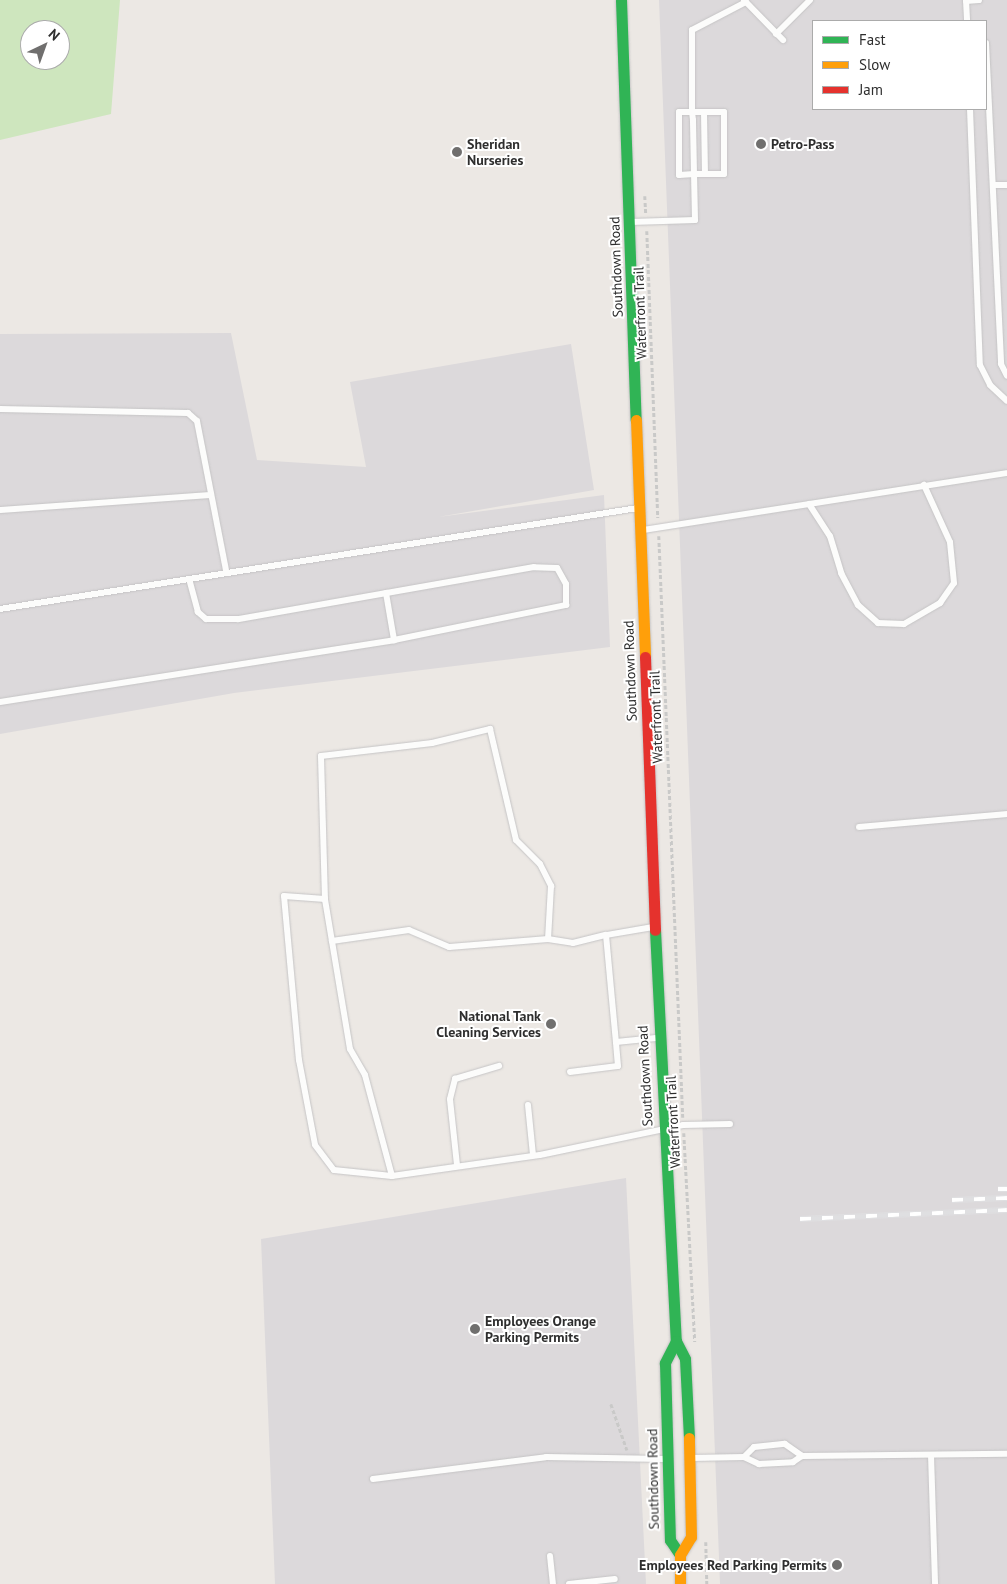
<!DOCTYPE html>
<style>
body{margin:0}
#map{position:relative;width:1007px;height:1584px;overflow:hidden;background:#ece8e4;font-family:"PT Sans",sans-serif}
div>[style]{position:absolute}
.industrial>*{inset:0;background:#dcd9db}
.green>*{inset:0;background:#cee6be}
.path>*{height:2.5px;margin-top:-1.25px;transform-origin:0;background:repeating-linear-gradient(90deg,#c9c9c8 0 4px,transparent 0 6.5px)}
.roads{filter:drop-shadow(0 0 1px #c5c4c5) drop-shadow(0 0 1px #c5c4c5)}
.lane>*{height:6px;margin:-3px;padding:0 3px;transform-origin:3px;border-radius:3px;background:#fcfcfb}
.fast>*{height:11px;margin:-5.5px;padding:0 5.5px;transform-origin:5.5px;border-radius:5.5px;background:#30b455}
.slow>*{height:11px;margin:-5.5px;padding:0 5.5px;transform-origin:5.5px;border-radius:5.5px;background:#ff9f0a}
.jam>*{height:11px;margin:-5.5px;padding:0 5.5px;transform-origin:5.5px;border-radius:5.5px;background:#e5322d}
.rail>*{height:5.5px;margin-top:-2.75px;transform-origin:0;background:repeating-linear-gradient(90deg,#fff 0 11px,#dfdfe1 0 22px);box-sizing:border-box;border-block:1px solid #dfdfe1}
.dots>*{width:14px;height:14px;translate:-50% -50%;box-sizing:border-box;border:2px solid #fff;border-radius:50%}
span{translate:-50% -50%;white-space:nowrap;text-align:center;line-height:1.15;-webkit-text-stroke:4px #fff;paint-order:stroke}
.poi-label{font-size:14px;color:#2e2e2e;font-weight:700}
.left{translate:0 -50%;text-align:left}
.right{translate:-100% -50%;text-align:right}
.street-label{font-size:14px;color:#2e2e2e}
.legend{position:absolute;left:812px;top:20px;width:175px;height:90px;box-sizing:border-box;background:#fff;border:1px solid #ababab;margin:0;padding:6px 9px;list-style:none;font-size:15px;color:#2e2e2e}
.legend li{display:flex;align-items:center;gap:10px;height:25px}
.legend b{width:25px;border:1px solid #ababab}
.north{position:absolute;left:20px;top:20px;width:50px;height:50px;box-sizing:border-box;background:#fff;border:1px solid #ababab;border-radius:50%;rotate:42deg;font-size:14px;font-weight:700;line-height:20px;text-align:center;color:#2e2e2e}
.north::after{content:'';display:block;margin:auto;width:18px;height:22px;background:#706f6e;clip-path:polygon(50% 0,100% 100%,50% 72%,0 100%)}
</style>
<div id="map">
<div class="industrial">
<i style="clip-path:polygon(evenodd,659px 0,1007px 0,1007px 1584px,720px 1584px,659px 0,813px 21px,986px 21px,986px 109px,813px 109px,813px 21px)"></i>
<i style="clip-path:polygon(231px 333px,257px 460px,366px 467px,350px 382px,571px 344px,594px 490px,438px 517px,604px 495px,610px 647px,234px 693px,0 734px,0 334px)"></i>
<i style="clip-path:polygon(626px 1178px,646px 1584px,275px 1584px,261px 1239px)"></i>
</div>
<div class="green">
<i style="clip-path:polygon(evenodd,0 0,120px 0,111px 114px,0 140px,0 0,30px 30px,60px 30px,60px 60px,30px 60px,30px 30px)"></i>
</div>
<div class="path">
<i style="left:645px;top:196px;width:17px;rotate:87deg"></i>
<i style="left:647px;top:231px;width:287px;rotate:87.8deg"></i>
<i style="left:659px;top:536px;width:582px;rotate:87.64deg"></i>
<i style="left:684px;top:1133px;width:209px;rotate:87deg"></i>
<i style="left:611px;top:1404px;width:49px;rotate:70.8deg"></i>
<i style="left:706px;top:1542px;width:42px;rotate:88.6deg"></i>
</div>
<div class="roads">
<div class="lane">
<i style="left:744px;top:0;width:56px;rotate:45.7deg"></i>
<i style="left:966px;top:0;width:21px;rotate:87deg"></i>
<i style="left:966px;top:1px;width:13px;rotate:-4deg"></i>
<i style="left:776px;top:34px;width:48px;rotate:-45deg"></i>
<i style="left:986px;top:43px;width:321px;rotate:87.3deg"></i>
<i style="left:1001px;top:364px;width:13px;rotate:63deg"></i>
<i style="left:970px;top:109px;width:256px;rotate:87.8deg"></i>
<i style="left:980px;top:365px;width:22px;rotate:63deg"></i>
<i style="left:990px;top:385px;width:23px;rotate:43deg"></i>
<i style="left:704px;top:112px;width:62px;rotate:89.1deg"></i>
<i style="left:995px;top:185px;width:12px"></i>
<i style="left:631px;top:222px;width:64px;rotate:-1.8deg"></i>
<i style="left:695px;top:220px;width:46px;rotate:-91.2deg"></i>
<i style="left:694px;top:174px;width:54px;rotate:-91.1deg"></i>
<i style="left:693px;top:120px;width:8px;rotate:-97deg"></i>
<i style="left:692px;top:112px;width:13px;rotate:180deg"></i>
<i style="left:679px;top:112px;width:63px;rotate:90deg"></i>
<i style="left:679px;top:175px;width:15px;rotate:-4deg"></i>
<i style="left:694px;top:174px;width:30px"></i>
<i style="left:724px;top:174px;width:62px;rotate:-90deg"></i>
<i style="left:724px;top:112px;width:32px;rotate:180deg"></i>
<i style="left:692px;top:112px;width:82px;rotate:-90deg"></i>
<i style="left:692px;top:30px;width:61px;rotate:-27.4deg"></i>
<i style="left:0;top:409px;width:188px;rotate:1.2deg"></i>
<i style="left:188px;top:413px;width:12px;rotate:42deg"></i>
<i style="left:197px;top:421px;width:152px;rotate:79deg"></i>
<i style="left:809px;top:504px;width:38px;rotate:57deg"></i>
<i style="left:830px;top:536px;width:39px;rotate:73deg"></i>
<i style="left:841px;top:573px;width:36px;rotate:62deg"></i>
<i style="left:858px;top:605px;width:27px;rotate:42deg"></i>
<i style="left:878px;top:623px;width:26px;rotate:2deg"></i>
<i style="left:904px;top:624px;width:42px;rotate:-30.3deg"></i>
<i style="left:940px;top:603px;width:24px;rotate:-55deg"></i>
<i style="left:954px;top:583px;width:41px;rotate:-95.6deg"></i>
<i style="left:950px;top:542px;width:63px;rotate:-114.5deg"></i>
<i style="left:0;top:510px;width:211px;rotate:-4.1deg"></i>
<i style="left:643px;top:530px;width:368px;rotate:-8.9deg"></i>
<i style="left:386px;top:593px;width:48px;rotate:80.3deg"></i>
<i style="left:0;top:609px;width:646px;rotate:-9deg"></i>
<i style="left:0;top:702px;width:399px;rotate:-8.9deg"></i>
<i style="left:394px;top:640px;width:176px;rotate:-11.5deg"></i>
<i style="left:566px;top:605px;width:21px;rotate:-90deg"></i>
<i style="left:566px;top:584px;width:18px;rotate:-119deg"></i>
<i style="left:557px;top:568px;width:23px;rotate:-178deg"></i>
<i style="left:534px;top:567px;width:301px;rotate:170deg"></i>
<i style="left:238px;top:619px;width:32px;rotate:180deg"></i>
<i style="left:206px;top:619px;width:11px;rotate:-139deg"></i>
<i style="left:198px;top:612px;width:34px;rotate:-105deg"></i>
<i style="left:859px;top:827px;width:149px;rotate:-5deg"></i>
<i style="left:325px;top:900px;width:144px;rotate:-91.6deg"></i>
<i style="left:321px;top:756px;width:112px;rotate:-6.7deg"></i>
<i style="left:432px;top:743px;width:60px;rotate:-13.6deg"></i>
<i style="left:490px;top:729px;width:114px;rotate:76.8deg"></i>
<i style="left:516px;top:840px;width:34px;rotate:45deg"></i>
<i style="left:540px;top:864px;width:25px;rotate:63deg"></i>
<i style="left:551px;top:886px;width:53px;rotate:93.2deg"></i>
<i style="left:548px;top:939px;width:99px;rotate:175.4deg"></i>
<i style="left:449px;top:947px;width:43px;rotate:-157deg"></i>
<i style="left:409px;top:930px;width:78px;rotate:171.9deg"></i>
<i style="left:653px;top:927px;width:48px;rotate:170.3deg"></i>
<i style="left:606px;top:935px;width:107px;rotate:84.7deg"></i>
<i style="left:616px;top:1042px;width:40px;rotate:-5.7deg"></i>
<i style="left:548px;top:939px;width:25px;rotate:9deg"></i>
<i style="left:573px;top:943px;width:34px;rotate:-14deg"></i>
<i style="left:570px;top:1072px;width:48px;rotate:-7.1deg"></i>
<i style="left:618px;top:1066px;width:24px;rotate:-95deg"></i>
<i style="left:528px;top:1105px;width:50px;rotate:84.3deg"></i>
<i style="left:457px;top:1165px;width:66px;rotate:-96.1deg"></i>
<i style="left:450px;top:1099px;width:21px;rotate:-76deg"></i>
<i style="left:455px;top:1079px;width:46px;rotate:-16.5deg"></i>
<i style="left:392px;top:1176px;width:105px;rotate:-105deg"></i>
<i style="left:365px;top:1075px;width:30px;rotate:-120deg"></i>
<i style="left:350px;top:1049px;width:152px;rotate:-99.5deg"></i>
<i style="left:325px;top:899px;width:41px;rotate:-175.8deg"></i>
<i style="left:284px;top:896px;width:165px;rotate:84.8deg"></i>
<i style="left:299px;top:1060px;width:86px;rotate:79.3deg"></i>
<i style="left:315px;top:1145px;width:31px;rotate:53deg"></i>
<i style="left:334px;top:1170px;width:58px;rotate:5.9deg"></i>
<i style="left:392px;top:1176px;width:149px;rotate:-8.1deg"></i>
<i style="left:540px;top:1155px;width:146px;rotate:-11.8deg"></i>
<i style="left:683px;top:1125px;width:47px;rotate:-1.2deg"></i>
<i style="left:931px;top:1455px;width:129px;rotate:88.2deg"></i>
<i style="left:744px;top:1457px;width:14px;rotate:-45deg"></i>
<i style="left:754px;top:1447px;width:31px;rotate:-6deg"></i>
<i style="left:785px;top:1444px;width:21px;rotate:35deg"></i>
<i style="left:691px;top:1458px;width:53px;rotate:-1.1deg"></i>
<i style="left:744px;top:1457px;width:17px;rotate:25deg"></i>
<i style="left:759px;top:1464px;width:34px;rotate:-3deg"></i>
<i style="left:793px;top:1462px;width:11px;rotate:-34deg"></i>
<i style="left:802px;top:1456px;width:205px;rotate:-0.6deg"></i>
<i style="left:373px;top:1479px;width:174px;rotate:-7.2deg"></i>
<i style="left:546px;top:1457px;width:119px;rotate:1deg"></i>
<i style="left:550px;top:1556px;width:28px;rotate:84deg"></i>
<i style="left:569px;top:1584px;width:46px;rotate:-6.2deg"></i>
</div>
<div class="fast">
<i style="left:621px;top:0;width:420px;rotate:88deg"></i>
<i style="left:655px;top:930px;width:412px;rotate:87.1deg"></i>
<i style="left:676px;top:1341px;width:20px;rotate:63deg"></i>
<i style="left:685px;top:1359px;width:79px;rotate:87.1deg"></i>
<i style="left:676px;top:1341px;width:25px;rotate:117deg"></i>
<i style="left:665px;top:1363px;width:177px;rotate:88.4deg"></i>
<i style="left:670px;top:1540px;width:18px;rotate:56deg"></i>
</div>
<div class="slow">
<i style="left:636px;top:420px;width:237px;rotate:87.8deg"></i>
<i style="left:680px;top:1584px;width:29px;rotate:-90deg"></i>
<i style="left:680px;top:1555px;width:21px;rotate:-59deg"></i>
<i style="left:691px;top:1537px;width:99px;rotate:-91.2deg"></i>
</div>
<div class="jam">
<i style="left:645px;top:657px;width:273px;rotate:87.9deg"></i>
</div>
</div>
<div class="rail">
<i style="left:998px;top:1189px;width:9px"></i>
<i style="left:952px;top:1200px;width:55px;rotate:-2.1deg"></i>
<i style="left:800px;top:1219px;width:207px;rotate:-2.5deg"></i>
</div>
<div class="dots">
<i style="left:761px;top:144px;background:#706f6e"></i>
<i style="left:457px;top:152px;background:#706f6e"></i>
<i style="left:551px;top:1024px;background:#706f6e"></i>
<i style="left:475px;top:1329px;background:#706f6e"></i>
<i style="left:837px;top:1565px;background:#706f6e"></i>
</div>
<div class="poi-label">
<span class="left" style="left:467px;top:152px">Sheridan<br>Nurseries</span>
<span class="left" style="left:771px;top:144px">Petro-Pass</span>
<span class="right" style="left:541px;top:1024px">National Tank<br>Cleaning Services</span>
<span class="left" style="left:485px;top:1329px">Employees Orange<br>Parking Permits</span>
<span class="right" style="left:827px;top:1565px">Employees Red Parking Permits</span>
</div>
<div class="street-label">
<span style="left:616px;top:267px;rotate:-92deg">Southdown Road</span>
<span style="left:640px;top:313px;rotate:-92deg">Waterfront Trail</span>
<span style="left:630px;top:671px;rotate:-92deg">Southdown Road</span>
<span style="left:656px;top:717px;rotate:-92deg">Waterfront Trail</span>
<span style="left:645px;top:1076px;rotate:-93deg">Southdown Road</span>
<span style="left:673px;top:1122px;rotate:-93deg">Waterfront Trail</span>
<span style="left:653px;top:1479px;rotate:-91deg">Southdown Road</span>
</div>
<ul class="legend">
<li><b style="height:6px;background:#30b455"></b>Fast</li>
<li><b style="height:6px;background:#ff9f0a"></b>Slow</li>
<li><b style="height:6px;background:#e5322d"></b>Jam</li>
</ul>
<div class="north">N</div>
</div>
